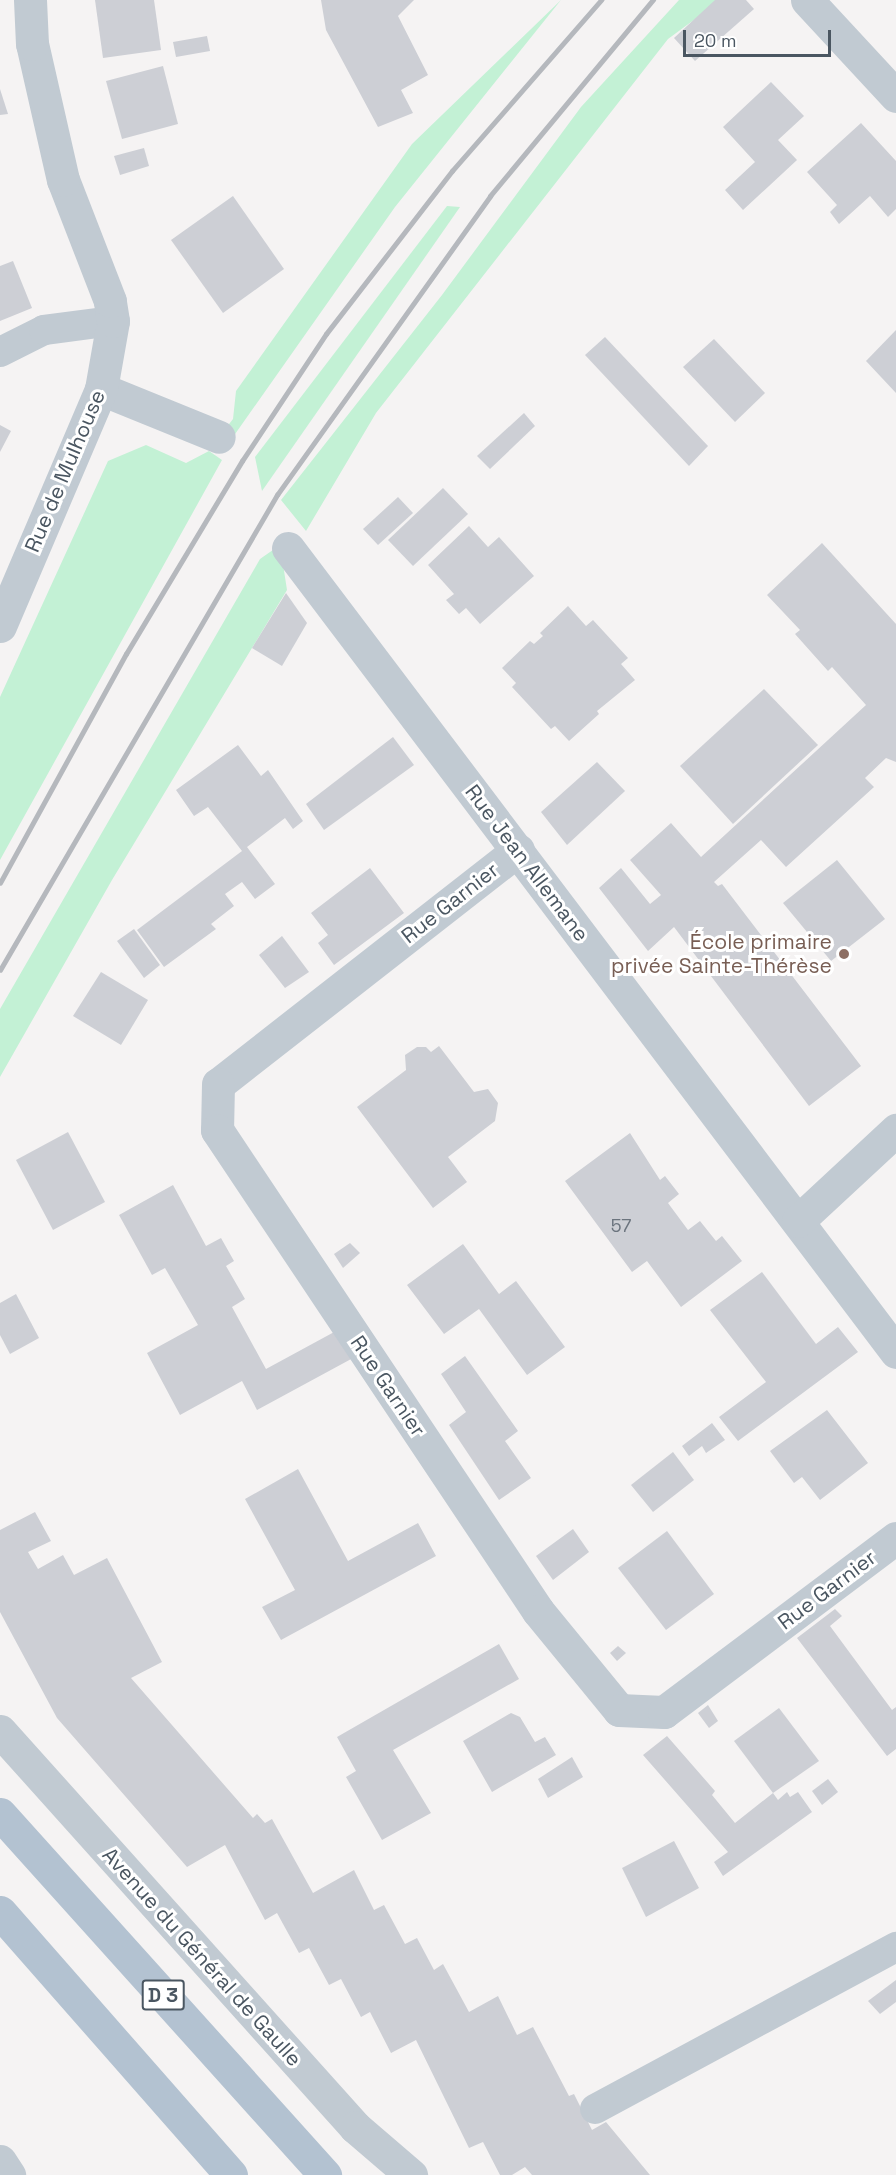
<!DOCTYPE html>
<meta charset="utf-8">
<style>
body{margin:0}
#map{position:relative;width:896px;height:2175px;overflow:hidden;background:#f5f3f3;font-family:"Space Grotesk",sans-serif}
div>[style]{position:absolute}
.green>*{inset:0;background:#c3f1d5}
.building>*{inset:0;background:#cdcfd5}
.service>*{height:30px;margin:-15px;padding:0 15px;transform-origin:15px;border-radius:15px;background:#c1cad2}
.minor>*{height:33px;margin:-16.5px;padding:0 16.5px;transform-origin:16.5px;border-radius:16.5px;background:#c1cad2}
.primary>*{height:33px;margin:-16.5px;padding:0 16.5px;transform-origin:16.5px;border-radius:16.5px;background:#b3c2d1}
.rail>*{height:4.5px;margin:-2.25px;padding:0 2.25px;transform-origin:2.25px;border-radius:2.25px;background:#b5b8bd}
.dots>*{width:16px;height:16px;translate:-50% -50%;box-sizing:border-box;border:3px solid #fff;border-radius:50%}
span{translate:-50% -50%;white-space:nowrap;text-align:center;line-height:1.15;-webkit-text-stroke:6px #fff;paint-order:stroke}
.number-label{font-size:18px;color:#6b747e}
.number-label span{-webkit-text-stroke-width:0}
.shield-label span{padding:2px 4px;background:#fff;border:2px solid;border-radius:4px;-webkit-text-stroke-width:0}
.shield-label{font-size:20px;color:#4a5661;font-weight:700}
.street-label{font-size:21px;color:#4a5661}
.education-label{font-size:21px;color:#785e54}
.right{translate:-100% -50%;text-align:right}
.scale{position:absolute;left:683px;top:30px;width:148px;height:27px;box-sizing:border-box;border:3px solid #4a5661;border-top:0;padding-left:8px;font-size:18px;line-height:21px;white-space:nowrap;color:#4a5661;-webkit-text-stroke:4px #fff;paint-order:stroke}
</style>
<div id="map">
<div class="green">
<i style="clip-path:polygon(561px 0,395px 207px,233px 437px,219px 437px,233px 419px,236px 391px,412px 144px)"></i>
<i style="clip-path:polygon(679px 0,721px 0,668px 39px,376px 413px,306px 531px,281px 500px,442px 295px,581px 107px)"></i>
<i style="clip-path:polygon(447px 206px,460px 207px,262px 491px,255px 457px)"></i>
<i style="clip-path:polygon(146px 445px,186px 463px,209px 451px,222px 460px,0 860px,0 697px,108px 461px)"></i>
<i style="clip-path:polygon(280px 545px,287px 590px,112px 880px,0 1077px,0 1009px,260px 559px)"></i>
</div>
<div class="building">
<i style="clip-path:polygon(95px 0,154px 0,161px 50px,103px 58px)"></i>
<i style="clip-path:polygon(321px 0,414px 0,398px 16px,428px 75px,401px 90px,413px 113px,378px 127px,326px 30px)"></i>
<i style="clip-path:polygon(715px 0,746px 0,754px 9px,695px 61px,674px 38px)"></i>
<i style="clip-path:polygon(207px 36px,210px 51px,176px 57px,173px 42px)"></i>
<i style="clip-path:polygon(163px 66px,178px 124px,122px 139px,106px 81px)"></i>
<i style="clip-path:polygon(771px 82px,804px 116px,778px 140px,797px 160px,743px 210px,725px 190px,755px 162px,723px 127px)"></i>
<i style="clip-path:polygon(0 89px,8px 114px,0 115px)"></i>
<i style="clip-path:polygon(861px 123px,896px 161px,896px 209px,888px 217px,870px 196px,839px 224px,830px 212px,837px 205px,807px 172px)"></i>
<i style="clip-path:polygon(144px 148px,149px 166px,120px 175px,114px 156px)"></i>
<i style="clip-path:polygon(233px 196px,284px 269px,223px 313px,171px 240px)"></i>
<i style="clip-path:polygon(13px 261px,32px 308px,0 321px,0 266px)"></i>
<i style="clip-path:polygon(896px 330px,896px 393px,866px 361px)"></i>
<i style="clip-path:polygon(605px 337px,708px 446px,689px 466px,585px 355px)"></i>
<i style="clip-path:polygon(714px 339px,765px 393px,735px 422px,683px 367px)"></i>
<i style="clip-path:polygon(524px 413px,535px 426px,490px 469px,477px 456px)"></i>
<i style="clip-path:polygon(0 425px,11px 431px,0 452px)"></i>
<i style="clip-path:polygon(443px 488px,468px 514px,413px 566px,388px 540px)"></i>
<i style="clip-path:polygon(398px 497px,413px 513px,378px 545px,363px 529px)"></i>
<i style="clip-path:polygon(469px 526px,488px 547px,499px 537px,534px 576px,480px 624px,466px 608px,459px 614px,446px 600px,454px 594px,428px 565px)"></i>
<i style="clip-path:polygon(822px 543px,896px 624px,896px 762px,886px 758px,865px 778px,874px 787px,786px 867px,761px 840px,714px 882px,718px 886px,722px 884px,861px 1066px,809px 1106px,674px 927px,648px 951px,599px 888px,621px 868px,650px 904px,661px 895px,630px 860px,671px 823px,701px 857px,866px 705px,832px 667px,828px 671px,795px 634px,800px 630px,767px 595px)"></i>
<i style="clip-path:polygon(286px 593px,307px 623px,282px 666px,252px 648px)"></i>
<i style="clip-path:polygon(568px 606px,586px 626px,593px 620px,628px 658px,621px 664px,635px 680px,597px 711px,599px 714px,569px 741px,555px 726px,551px 729px,512px 687px,516px 683px,502px 668px,530px 641px,534px 644px,543px 636px,540px 633px)"></i>
<i style="clip-path:polygon(764px 689px,818px 745px,733px 824px,680px 766px)"></i>
<i style="clip-path:polygon(393px 737px,414px 765px,324px 830px,306px 804px)"></i>
<i style="clip-path:polygon(238px 745px,261px 776px,268px 770px,303px 821px,293px 829px,285px 818px,247px 847px,275px 884px,255px 899px,242px 882px,225px 894px,234px 906px,211px 924px,216px 929px,164px 967px,137px 930px,242px 851px,208px 807px,194px 816px,176px 790px)"></i>
<i style="clip-path:polygon(597px 762px,625px 791px,567px 845px,541px 812px)"></i>
<i style="clip-path:polygon(837px 860px,885px 919px,831px 961px,783px 903px)"></i>
<i style="clip-path:polygon(370px 868px,404px 913px,334px 965px,318px 943px,328px 935px,311px 913px)"></i>
<i style="clip-path:polygon(134px 929px,160px 965px,144px 978px,117px 941px)"></i>
<i style="clip-path:polygon(282px 936px,309px 972px,285px 988px,259px 955px)"></i>
<i style="clip-path:polygon(101px 972px,148px 1000px,121px 1045px,73px 1016px)"></i>
<i style="clip-path:polygon(439px 1046px,474px 1092px,488px 1089px,498px 1103px,495px 1121px,448px 1157px,467px 1182px,433px 1208px,357px 1107px,406px 1070px,405px 1055px,417px 1047px,426px 1047px,431px 1052px)"></i>
<i style="clip-path:polygon(68px 1132px,105px 1202px,53px 1230px,16px 1160px)"></i>
<i style="clip-path:polygon(630px 1133px,660px 1180px,665px 1176px,679px 1194px,668px 1203px,688px 1230px,700px 1221px,716px 1241px,722px 1236px,742px 1261px,681px 1307px,647px 1261px,632px 1272px,565px 1181px)"></i>
<i style="clip-path:polygon(173px 1185px,206px 1246px,221px 1238px,234px 1261px,226px 1266px,245px 1299px,232px 1307px,266px 1369px,336px 1331px,353px 1358px,257px 1410px,242px 1381px,180px 1415px,147px 1353px,198px 1325px,165px 1268px,152px 1275px,119px 1215px)"></i>
<i style="clip-path:polygon(350px 1243px,360px 1253px,343px 1268px,334px 1254px)"></i>
<i style="clip-path:polygon(463px 1244px,499px 1294px,516px 1281px,565px 1347px,527px 1375px,479px 1309px,444px 1334px,407px 1285px)"></i>
<i style="clip-path:polygon(762px 1272px,816px 1344px,838px 1327px,858px 1352px,738px 1441px,719px 1417px,766px 1382px,710px 1310px)"></i>
<i style="clip-path:polygon(16px 1294px,39px 1338px,10px 1354px,0 1335px,0 1303px)"></i>
<i style="clip-path:polygon(465px 1356px,518px 1431px,505px 1441px,531px 1478px,499px 1500px,449px 1425px,466px 1412px,441px 1374px)"></i>
<i style="clip-path:polygon(827px 1410px,868px 1463px,820px 1500px,802px 1477px,794px 1483px,770px 1451px)"></i>
<i style="clip-path:polygon(712px 1423px,725px 1440px,706px 1453px,702px 1446px,689px 1456px,682px 1446px)"></i>
<i style="clip-path:polygon(673px 1452px,694px 1480px,653px 1512px,631px 1485px)"></i>
<i style="clip-path:polygon(298px 1469px,348px 1561px,418px 1523px,436px 1556px,281px 1640px,262px 1607px,295px 1590px,245px 1499px)"></i>
<i style="clip-path:polygon(35px 1512px,51px 1541px,28px 1552px,38px 1569px,63px 1555px,74px 1575px,107px 1558px,162px 1662px,131px 1678px,253px 1818px,257px 1814px,265px 1823px,272px 1819px,313px 1893px,354px 1870px,374px 1910px,384px 1905px,405px 1944px,417px 1938px,434px 1970px,443px 1964px,469px 2012px,498px 1996px,517px 2035px,533px 2027px,569px 2096px,574px 2094px,592px 2130px,606px 2122px,650px 2175px,532px 2175px,525px 2167px,512px 2175px,500px 2175px,483px 2142px,469px 2148px,416px 2040px,391px 2053px,370px 2012px,361px 2017px,341px 1979px,329px 1985px,309px 1948px,299px 1953px,277px 1913px,265px 1920px,225px 1845px,187px 1867px,57px 1718px,0 1612px,0 1530px)"></i>
<i style="clip-path:polygon(573px 1529px,589px 1552px,553px 1580px,536px 1556px)"></i>
<i style="clip-path:polygon(667px 1531px,714px 1594px,666px 1630px,618px 1568px)"></i>
<i style="clip-path:polygon(835px 1609px,842px 1616px,830px 1626px,892px 1710px,896px 1707px,896px 1749px,887px 1756px,797px 1638px)"></i>
<i style="clip-path:polygon(499px 1644px,519px 1679px,393px 1750px,431px 1813px,382px 1840px,346px 1777px,356px 1771px,337px 1737px)"></i>
<i style="clip-path:polygon(618px 1646px,626px 1653px,617px 1661px,610px 1653px)"></i>
<i style="clip-path:polygon(708px 1705px,718px 1721px,709px 1728px,698px 1713px)"></i>
<i style="clip-path:polygon(779px 1708px,819px 1761px,773px 1793px,734px 1741px)"></i>
<i style="clip-path:polygon(511px 1713px,520px 1717px,535px 1742px,545px 1737px,556px 1755px,492px 1792px,463px 1741px)"></i>
<i style="clip-path:polygon(667px 1736px,715px 1791px,712px 1795px,735px 1823px,773px 1793px,778px 1800px,787px 1792px,790px 1797px,798px 1792px,812px 1812px,723px 1876px,714px 1862px,728px 1852px,643px 1755px)"></i>
<i style="clip-path:polygon(572px 1757px,583px 1777px,548px 1798px,538px 1779px)"></i>
<i style="clip-path:polygon(828px 1779px,838px 1792px,822px 1805px,812px 1791px)"></i>
<i style="clip-path:polygon(674px 1841px,699px 1888px,646px 1917px,622px 1868px)"></i>
<i style="clip-path:polygon(896px 1980px,896px 2002px,880px 2014px,868px 2001px)"></i>
</div>
<div class="service">
<i style="left:0;top:352px;width:49px;rotate:-26.6deg"></i>
<i style="left:44px;top:330px;width:70px;rotate:-7.4deg"></i>
<i style="left:595px;top:2109px;width:342px;rotate:-28.3deg"></i>
</div>
<div class="minor">
<i style="left:807px;top:0;width:131px;rotate:47.2deg"></i>
<i style="left:101px;top:389px;width:127px;rotate:22.1deg"></i>
<i style="left:288px;top:548px;width:1008px;rotate:52.9deg"></i>
<i style="left:0;top:626px;width:258px;rotate:-66.9deg"></i>
<i style="left:101px;top:389px;width:69px;rotate:-80deg"></i>
<i style="left:113px;top:321px;width:20px;rotate:-99deg"></i>
<i style="left:110px;top:301px;width:130px;rotate:-111.2deg"></i>
<i style="left:63px;top:180px;width:139px;rotate:-102.8deg"></i>
<i style="left:32px;top:44px;width:44px;rotate:-92.6deg"></i>
<i style="left:518px;top:850px;width:380px;rotate:142deg"></i>
<i style="left:218px;top:1084px;width:46px;rotate:91.2deg"></i>
<i style="left:217px;top:1130px;width:578px;rotate:56.28deg"></i>
<i style="left:538px;top:1611px;width:128px;rotate:50.7deg"></i>
<i style="left:619px;top:1710px;width:45px;rotate:2.5deg"></i>
<i style="left:664px;top:1712px;width:290px;rotate:-36.9deg"></i>
<i style="left:798px;top:1221px;width:134px;rotate:-42.9deg"></i>
<i style="left:0;top:1731px;width:532px;rotate:48.12deg"></i>
<i style="left:355px;top:2127px;width:74px;rotate:40.6deg"></i>
<i style="left:0;top:2161px;width:17px;rotate:57deg"></i>
</div>
<div class="primary">
<i style="left:0;top:1814px;width:486px;rotate:48deg"></i>
<i style="left:0;top:1912px;width:350px;rotate:48.7deg"></i>
</div>
<div class="rail">
<i style="left:0;top:883px;width:261px;rotate:-61.2deg"></i>
<i style="left:126px;top:654px;width:225px;rotate:-59deg"></i>
<i style="left:242px;top:461px;width:152px;rotate:-56.5deg"></i>
<i style="left:326px;top:334px;width:206px;rotate:-52.3deg"></i>
<i style="left:452px;top:171px;width:227px;rotate:-48.9deg"></i>
<i style="left:0;top:970px;width:550px;rotate:-59.75deg"></i>
<i style="left:277px;top:495px;width:367px;rotate:-54.5deg"></i>
<i style="left:490px;top:196px;width:255px;rotate:-50.3deg"></i>
</div>
<div class="dots">
<i style="left:844px;top:954px;background:#8d6e63"></i>
</div>
<div class="number-label">
<span style="left:621px;top:1226px">57</span>
</div>
<div class="shield-label">
<span style="left:163px;top:1995px">D 3</span>
</div>
<div class="street-label">
<span style="left:65px;top:471px;rotate:-67deg">Rue de Mulhouse</span>
<span style="left:527px;top:863px;rotate:53deg">Rue Jean Allemane</span>
<span style="left:450px;top:903px;rotate:-38deg">Rue Garnier</span>
<span style="left:388px;top:1386px;rotate:56deg">Rue Garnier</span>
<span style="left:827px;top:1590px;rotate:-37deg">Rue Garnier</span>
<span style="left:202px;top:1957px;rotate:48deg">Avenue du Général de Gaulle</span>
</div>
<div class="education-label">
<span class="right" style="left:832px;top:954px">École primaire<br>privée Sainte-Thérèse</span>
</div>
<div class="scale">20 m</div>
</div>
